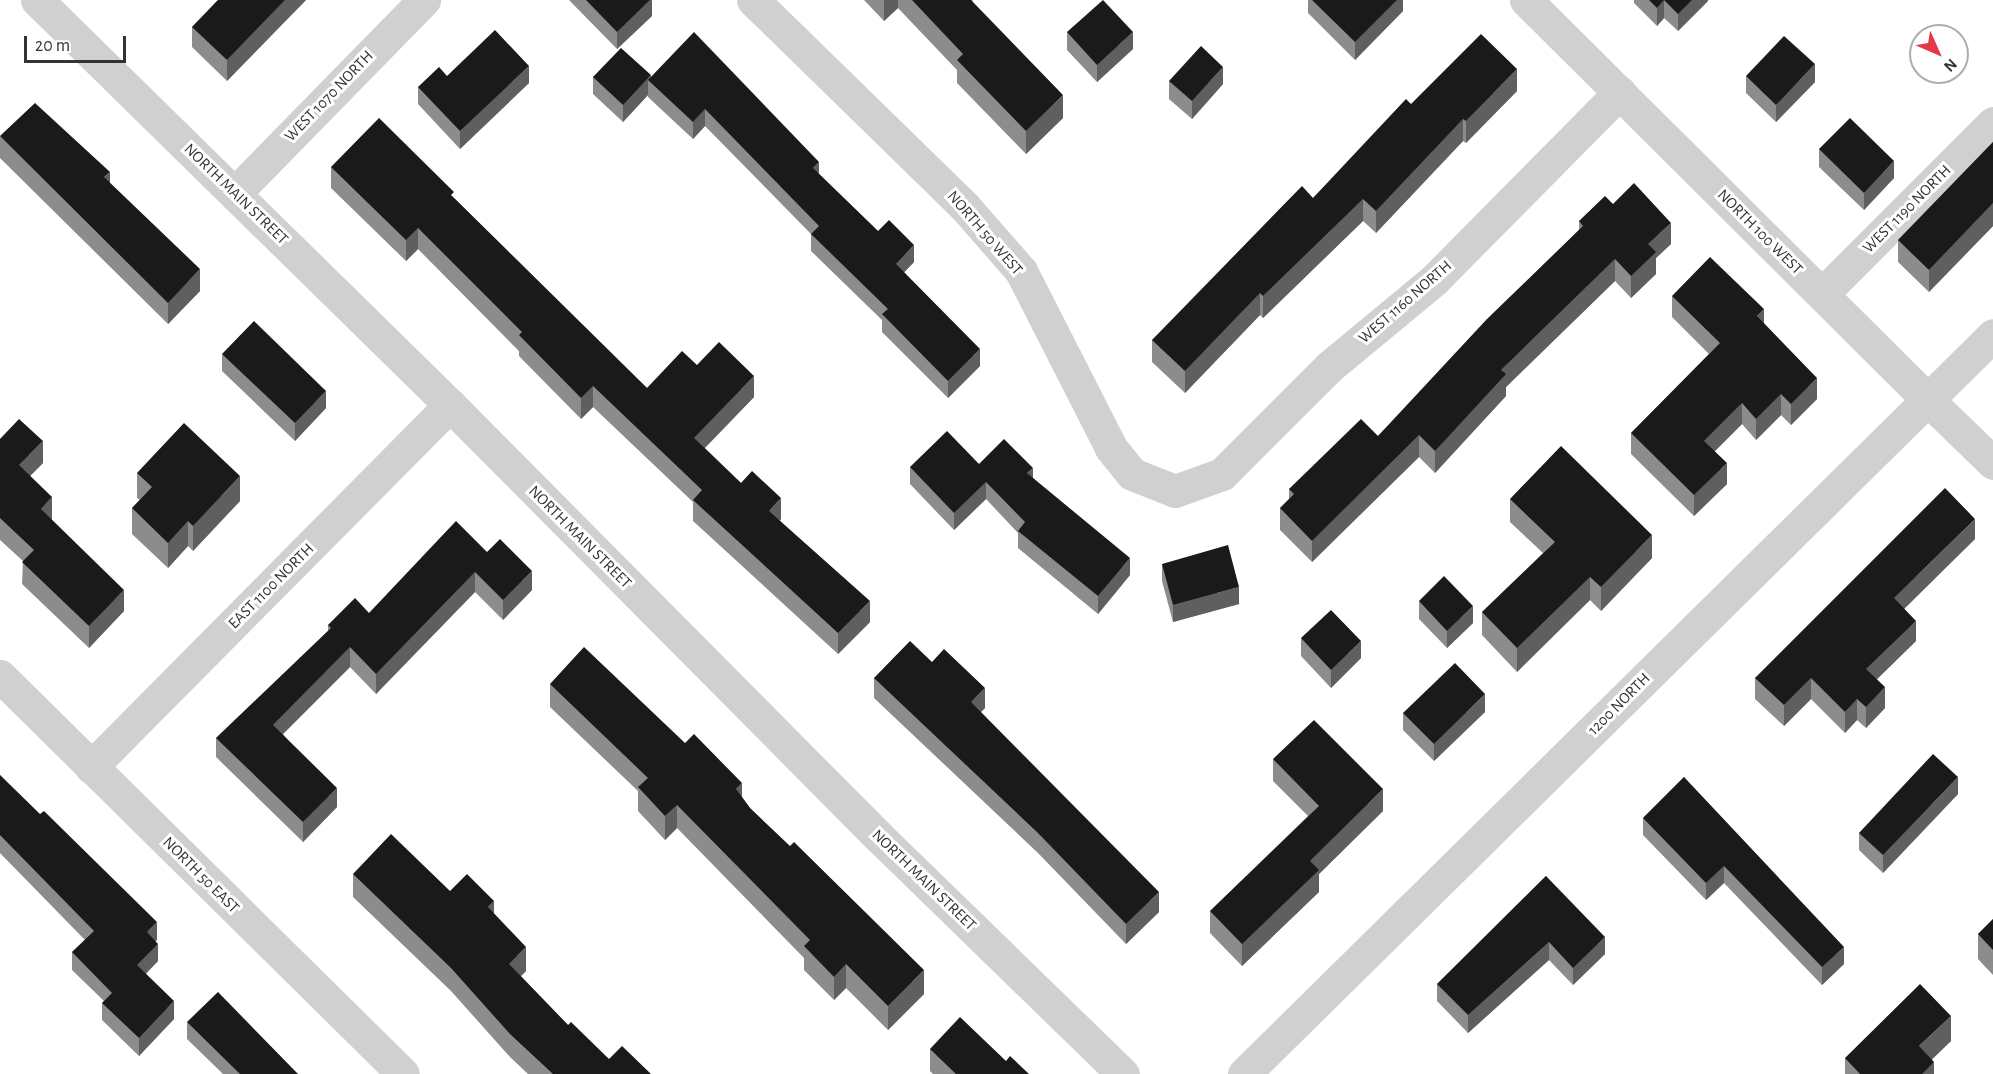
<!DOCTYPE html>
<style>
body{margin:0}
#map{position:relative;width:1993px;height:1074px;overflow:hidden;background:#fff;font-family:"Alegreya Sans",sans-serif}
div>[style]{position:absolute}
.minor>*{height:33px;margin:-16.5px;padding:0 16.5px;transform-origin:16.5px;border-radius:16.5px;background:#d0d0d0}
.tertiary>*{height:33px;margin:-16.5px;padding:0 16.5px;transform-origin:16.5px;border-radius:16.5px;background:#d0d0d0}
.wall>*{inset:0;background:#8c8c8c}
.shaded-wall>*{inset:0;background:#5f5f5f}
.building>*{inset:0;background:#1a1a1a}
span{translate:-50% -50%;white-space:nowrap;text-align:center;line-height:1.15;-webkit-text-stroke:6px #fff;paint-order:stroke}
.street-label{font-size:16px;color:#333}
.north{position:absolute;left:1909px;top:24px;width:60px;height:60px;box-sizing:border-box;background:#fff;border:2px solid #adadad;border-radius:50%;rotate:135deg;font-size:16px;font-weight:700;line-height:24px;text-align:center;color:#333}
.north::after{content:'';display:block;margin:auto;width:21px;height:27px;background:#e63946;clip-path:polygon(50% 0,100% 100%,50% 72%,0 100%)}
.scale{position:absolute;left:24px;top:36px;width:102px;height:27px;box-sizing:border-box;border:3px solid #333;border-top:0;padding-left:8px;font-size:18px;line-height:21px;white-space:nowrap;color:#333;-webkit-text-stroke:4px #fff;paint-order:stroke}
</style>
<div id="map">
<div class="minor">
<i style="left:753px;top:0;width:296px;rotate:44.3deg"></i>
<i style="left:965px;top:207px;width:85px;rotate:48.8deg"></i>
<i style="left:1021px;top:271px;width:199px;rotate:63deg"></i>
<i style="left:1111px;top:448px;width:33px;rotate:51deg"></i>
<i style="left:1132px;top:474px;width:46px;rotate:21.6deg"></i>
<i style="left:1175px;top:491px;width:50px;rotate:-19.9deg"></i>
<i style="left:1222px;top:474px;width:151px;rotate:-45deg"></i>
<i style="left:1329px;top:367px;width:136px;rotate:-39.6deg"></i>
<i style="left:1434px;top:280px;width:264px;rotate:-45.3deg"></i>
<i style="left:236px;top:192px;width:269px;rotate:-45.6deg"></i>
<i style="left:1822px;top:294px;width:242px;rotate:-45deg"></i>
<i style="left:1927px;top:399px;width:92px;rotate:44.1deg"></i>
<i style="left:0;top:676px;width:566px;rotate:44.64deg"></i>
<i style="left:91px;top:767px;width:510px;rotate:-45.24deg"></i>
</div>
<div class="tertiary">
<i style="left:37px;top:0;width:578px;rotate:44.44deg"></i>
<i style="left:450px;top:405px;width:606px;rotate:45.2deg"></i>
<i style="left:877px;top:835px;width:343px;rotate:44.2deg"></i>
<i style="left:1526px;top:0;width:566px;rotate:44.86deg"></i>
<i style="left:1244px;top:1074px;width:1052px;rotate:-44.61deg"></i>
</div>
<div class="wall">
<i style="clip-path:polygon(218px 0,306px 0,227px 81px,192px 47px,192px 27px)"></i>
<i style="clip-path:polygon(569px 0,652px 0,652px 16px,617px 49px)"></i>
<i style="clip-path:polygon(864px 0,973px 0,972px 1px,1063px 118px,1026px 154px,957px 83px,957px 70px,898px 8px,884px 21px)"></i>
<i style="clip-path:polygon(1308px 0,1403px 0,1403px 11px,1355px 60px,1308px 13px)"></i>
<i style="clip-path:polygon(1634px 0,1708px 0,1708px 1px,1678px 31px,1664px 18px,1657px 26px,1634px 3px)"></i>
<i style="clip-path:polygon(1067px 32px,1133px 49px,1097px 82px,1067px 50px)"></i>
<i style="clip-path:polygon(447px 76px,529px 83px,460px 149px,418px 104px,418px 87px)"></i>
<i style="clip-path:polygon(1746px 76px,1815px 82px,1776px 122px,1746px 93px)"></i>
<i style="clip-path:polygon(593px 77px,651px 78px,819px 174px,878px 231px,914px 262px,904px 272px,980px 366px,948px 398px,882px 332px,882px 320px,811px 251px,811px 234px,705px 126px,693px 139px,648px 97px,648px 95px,623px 122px,593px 94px)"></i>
<i style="clip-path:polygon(1169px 81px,1223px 84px,1192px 119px,1169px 99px)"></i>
<i style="clip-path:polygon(1517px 91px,1466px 143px,1463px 141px,1376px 233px,1363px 221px,1263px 318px,1260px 315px,1185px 393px,1152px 362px,1152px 340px,1313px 198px,1411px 104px)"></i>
<i style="clip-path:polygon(0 136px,200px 291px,168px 324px,0 158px)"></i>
<i style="clip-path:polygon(1993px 142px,1993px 226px,1929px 292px,1898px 262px,1898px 240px)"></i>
<i style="clip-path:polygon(1819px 149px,1894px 178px,1864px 210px,1819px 167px)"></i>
<i style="clip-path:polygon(331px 167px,454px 198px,647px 388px,697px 365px,754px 397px,705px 448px,741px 483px,781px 519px,780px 521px,870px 622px,838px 654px,693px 521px,693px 502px,593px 407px,581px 419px,519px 356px,519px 351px,418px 249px,406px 261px,331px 188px)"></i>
<i style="clip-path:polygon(1613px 204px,1671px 244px,1656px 258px,1656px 274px,1631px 298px,1615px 281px,1506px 387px,1506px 396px,1435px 473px,1419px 457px,1312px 562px,1280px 530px,1280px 508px,1289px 499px,1289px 489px,1378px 436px,1579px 230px,1579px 221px)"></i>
<i style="clip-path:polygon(1672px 296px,1764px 323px,1817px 399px,1791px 425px,1781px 415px,1756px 440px,1742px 424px,1715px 451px,1727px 484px,1694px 516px,1631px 454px,1631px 433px,1709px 354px,1672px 317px)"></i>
<i style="clip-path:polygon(222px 354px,326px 408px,295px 441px,222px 371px)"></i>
<i style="clip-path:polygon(0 439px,43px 463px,30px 476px,52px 520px,124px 611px,89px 648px,22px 584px,23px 561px,0 540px)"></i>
<i style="clip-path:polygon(979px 464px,1033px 478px,1130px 575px,1098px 614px,1018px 548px,1018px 533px,986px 499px,954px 530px,910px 484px,910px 467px)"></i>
<i style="clip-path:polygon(137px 473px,240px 501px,193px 551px,188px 546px,168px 568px,132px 534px,132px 508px,140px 500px,137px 498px)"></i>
<i style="clip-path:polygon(1510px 499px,1652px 558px,1601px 611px,1590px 600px,1517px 672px,1482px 635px,1482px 612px,1543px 553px,1510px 522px)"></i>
<i style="clip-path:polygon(1975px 539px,1904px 608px,1916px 641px,1877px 679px,1885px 708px,1866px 728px,1857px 720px,1845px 733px,1811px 699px,1784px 726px,1755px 699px,1755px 678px)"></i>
<i style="clip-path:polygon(487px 552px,532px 590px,503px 620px,475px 592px,376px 694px,350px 667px,283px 734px,337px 807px,303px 842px,216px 757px,216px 738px,328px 631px,328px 625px,369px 613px)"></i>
<i style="clip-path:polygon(1162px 564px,1239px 604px,1173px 622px,1162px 581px)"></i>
<i style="clip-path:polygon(1419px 601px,1473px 623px,1447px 648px,1419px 619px)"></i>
<i style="clip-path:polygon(1301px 638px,1361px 658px,1331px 688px,1301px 656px)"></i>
<i style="clip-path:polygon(932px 662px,985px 708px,981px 712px,1159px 912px,1126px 944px,1038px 853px,874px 698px,874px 678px)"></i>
<i style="clip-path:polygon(550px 684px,742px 797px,750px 808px,924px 994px,888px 1030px,846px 988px,834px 1000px,804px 970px,804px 958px,677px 828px,665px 840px,638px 811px,638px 791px,550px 707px)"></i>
<i style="clip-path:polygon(1485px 712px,1434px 761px,1403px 730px,1403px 713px)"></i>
<i style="clip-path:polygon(1273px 759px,1383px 811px,1319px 874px,1319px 892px,1242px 966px,1210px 933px,1210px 911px,1308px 816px,1273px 781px)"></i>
<i style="clip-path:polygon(0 775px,157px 940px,155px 941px,158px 961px,146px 974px,174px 1019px,139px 1056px,102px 1020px,102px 1003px,104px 1001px,72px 970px,72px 952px,85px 940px,0 853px)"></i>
<i style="clip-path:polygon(1684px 777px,1844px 964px,1822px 985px,1724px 883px,1706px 900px,1643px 835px,1643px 818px)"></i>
<i style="clip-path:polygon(1958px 794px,1883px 873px,1859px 850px,1859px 833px)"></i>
<i style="clip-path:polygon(353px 874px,450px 891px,494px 914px,526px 971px,521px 976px,568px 1025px,609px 1059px,651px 1074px,528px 1074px,510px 1057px,451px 991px,353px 897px)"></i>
<i style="clip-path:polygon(1546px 876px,1605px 954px,1573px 985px,1549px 960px,1468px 1033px,1437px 1001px,1437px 984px)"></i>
<i style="clip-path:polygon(1993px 906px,1993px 975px,1978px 959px,1978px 934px,1993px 919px)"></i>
<i style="clip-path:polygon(187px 1022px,298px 1074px,223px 1074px,187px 1039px)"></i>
<i style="clip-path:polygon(1951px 1041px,1932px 1059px,1934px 1074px,1845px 1074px,1845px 1058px)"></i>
<i style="clip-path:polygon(930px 1049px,1006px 1061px,1029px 1074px,933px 1074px,930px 1071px)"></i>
</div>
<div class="shaded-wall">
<i style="clip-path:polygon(285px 0,306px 0,227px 81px,227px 60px)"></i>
<i style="clip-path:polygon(650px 0,652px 0,652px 16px,617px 49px,617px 32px)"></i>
<i style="clip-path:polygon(884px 0,898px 0,898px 8px,884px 21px)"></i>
<i style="clip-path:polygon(1397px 0,1403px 0,1403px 11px,1355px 60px,1355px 42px)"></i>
<i style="clip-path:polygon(1664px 0,1664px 18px,1657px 26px,1657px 8px)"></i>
<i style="clip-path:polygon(1692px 0,1708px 0,1708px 1px,1678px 31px,1678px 14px)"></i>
<i style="clip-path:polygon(1133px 32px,1133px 49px,1097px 82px,1097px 65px)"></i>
<i style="clip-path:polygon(1815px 64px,1815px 82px,1776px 122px,1776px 105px)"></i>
<i style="clip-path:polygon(529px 66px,529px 83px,460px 149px,460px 131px)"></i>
<i style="clip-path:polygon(1223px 67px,1223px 84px,1192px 119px,1192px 101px)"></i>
<i style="clip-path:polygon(1517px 69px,1517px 91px,1466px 143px,1466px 121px)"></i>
<i style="clip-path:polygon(651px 75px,651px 82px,648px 80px,648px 95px,623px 122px,623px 105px)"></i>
<i style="clip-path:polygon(1063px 95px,1063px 118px,1026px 154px,1026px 131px)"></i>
<i style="clip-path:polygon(705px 109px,705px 126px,693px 139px,693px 122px)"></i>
<i style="clip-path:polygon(1463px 119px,1463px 141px,1376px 233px,1376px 211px)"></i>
<i style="clip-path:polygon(1894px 161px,1894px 178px,1864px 210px,1864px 193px)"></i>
<i style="clip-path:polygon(819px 162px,819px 180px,813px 168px)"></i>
<i style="clip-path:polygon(110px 172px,110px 194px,104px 177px)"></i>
<i style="clip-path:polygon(1363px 199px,1363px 221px,1263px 318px,1263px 296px)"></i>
<i style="clip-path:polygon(1993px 203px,1993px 226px,1929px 292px,1929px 270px)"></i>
<i style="clip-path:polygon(1671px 223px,1671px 244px,1656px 258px,1656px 274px,1631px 298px,1631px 276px,1648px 244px)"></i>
<i style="clip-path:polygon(418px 228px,418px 249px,406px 261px,406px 240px)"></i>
<i style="clip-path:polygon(914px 245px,914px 262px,896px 281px,896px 264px)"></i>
<i style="clip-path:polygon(1615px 259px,1615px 281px,1506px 387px,1506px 396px,1435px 473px,1435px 451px,1501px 370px)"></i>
<i style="clip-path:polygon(200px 269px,200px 291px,168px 324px,168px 303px)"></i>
<i style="clip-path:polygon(1260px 293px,1260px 315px,1185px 393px,1185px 371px)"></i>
<i style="clip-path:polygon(1764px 309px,1764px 330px,1757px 316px)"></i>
<i style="clip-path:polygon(980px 349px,980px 366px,948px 398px,948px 381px)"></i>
<i style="clip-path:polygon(754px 376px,754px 397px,694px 459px,694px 438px)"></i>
<i style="clip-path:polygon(1817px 378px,1817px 399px,1791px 425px,1791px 404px)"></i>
<i style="clip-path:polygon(593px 386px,593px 407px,581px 419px,581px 398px)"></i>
<i style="clip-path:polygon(326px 391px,326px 408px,295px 441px,295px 423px)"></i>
<i style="clip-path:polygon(1781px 394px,1781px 415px,1756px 440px,1756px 419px)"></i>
<i style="clip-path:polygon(1742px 403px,1742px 424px,1704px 462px,1704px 441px)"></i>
<i style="clip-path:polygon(1419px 435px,1419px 457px,1312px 562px,1312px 541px)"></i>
<i style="clip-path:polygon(43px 441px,43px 463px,19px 487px,19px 465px)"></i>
<i style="clip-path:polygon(1727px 463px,1727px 484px,1694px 516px,1694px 495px)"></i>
<i style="clip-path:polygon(1033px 468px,1033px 486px,1027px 473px)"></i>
<i style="clip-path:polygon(240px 476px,240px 501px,193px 551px,193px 526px)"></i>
<i style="clip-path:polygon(986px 482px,986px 499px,954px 530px,954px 513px)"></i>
<i style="clip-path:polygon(52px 497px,52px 519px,41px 531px,41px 509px)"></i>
<i style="clip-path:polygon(781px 498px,781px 519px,769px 532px,769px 511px)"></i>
<i style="clip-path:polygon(1975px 519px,1975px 539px,1894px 619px,1894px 598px)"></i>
<i style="clip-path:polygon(188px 521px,188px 546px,168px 568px,168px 543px)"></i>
<i style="clip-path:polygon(1652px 535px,1652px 558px,1601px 611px,1601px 587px)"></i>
<i style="clip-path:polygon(1130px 558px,1130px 575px,1098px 614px,1098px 596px)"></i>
<i style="clip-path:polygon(532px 571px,532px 590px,503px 620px,503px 600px)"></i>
<i style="clip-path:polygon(475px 572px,475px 592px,376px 694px,376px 674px)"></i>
<i style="clip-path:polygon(1590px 577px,1590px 600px,1517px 672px,1517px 648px)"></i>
<i style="clip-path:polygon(1239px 587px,1239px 604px,1173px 622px,1173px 605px)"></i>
<i style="clip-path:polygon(124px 590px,124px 611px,89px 648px,89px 626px)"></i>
<i style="clip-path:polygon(870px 601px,870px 622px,838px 654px,838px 633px)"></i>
<i style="clip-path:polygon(1473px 606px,1473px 623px,1447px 648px,1447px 631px)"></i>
<i style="clip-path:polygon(1916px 621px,1916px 641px,1866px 690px,1866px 669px)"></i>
<i style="clip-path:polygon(1361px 641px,1361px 658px,1331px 688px,1331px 670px)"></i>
<i style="clip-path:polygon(350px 647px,350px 667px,273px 744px,273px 725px)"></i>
<i style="clip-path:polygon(1811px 678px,1811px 699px,1784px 726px,1784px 705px)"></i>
<i style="clip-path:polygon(1885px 687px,1885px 708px,1866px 728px,1866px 707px)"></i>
<i style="clip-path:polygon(985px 688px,985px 708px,971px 722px,971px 702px)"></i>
<i style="clip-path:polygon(1485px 694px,1485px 712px,1434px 761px,1434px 744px)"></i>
<i style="clip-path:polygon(1857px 699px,1857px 720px,1845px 733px,1845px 712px)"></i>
<i style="clip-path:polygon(1958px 777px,1958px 794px,1883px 873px,1883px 855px)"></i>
<i style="clip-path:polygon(742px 783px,742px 807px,736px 789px)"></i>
<i style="clip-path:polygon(337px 788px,337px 807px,303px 842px,303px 822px)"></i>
<i style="clip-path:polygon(1383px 789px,1383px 811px,1319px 874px,1319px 892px,1242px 966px,1242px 944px,1310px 861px)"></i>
<i style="clip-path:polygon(677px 805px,677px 828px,665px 840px,665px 816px)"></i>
<i style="clip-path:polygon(1724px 866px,1724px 883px,1706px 900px,1706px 883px)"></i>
<i style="clip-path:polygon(1159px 892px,1159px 912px,1126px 944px,1126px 924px)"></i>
<i style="clip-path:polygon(494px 901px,494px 924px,488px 907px)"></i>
<i style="clip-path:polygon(157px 922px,157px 940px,147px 949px,147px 932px)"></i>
<i style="clip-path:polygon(1605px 937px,1605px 954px,1573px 985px,1573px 968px)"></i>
<i style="clip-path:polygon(1549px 942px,1549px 960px,1468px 1033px,1468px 1015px)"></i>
<i style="clip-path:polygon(158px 944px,158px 961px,137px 982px,137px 965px)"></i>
<i style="clip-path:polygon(526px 947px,526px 971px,509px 988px,509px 964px)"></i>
<i style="clip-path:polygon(1844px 947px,1844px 964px,1822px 985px,1822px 967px)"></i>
<i style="clip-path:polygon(846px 964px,846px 988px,834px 1000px,834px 977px)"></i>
<i style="clip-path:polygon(924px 970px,924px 994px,888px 1030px,888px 1006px)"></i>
<i style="clip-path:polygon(174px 1001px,174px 1019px,139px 1056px,139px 1038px)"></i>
<i style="clip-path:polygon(1951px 1016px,1951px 1041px,1919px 1072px,1919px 1046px)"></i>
<i style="clip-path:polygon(1934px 1062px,1934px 1074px,1922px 1074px)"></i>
</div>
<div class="building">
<i style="clip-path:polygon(218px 0,285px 0,227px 60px,192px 27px)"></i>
<i style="clip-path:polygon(586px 0,650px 0,617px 32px)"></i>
<i style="clip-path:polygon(912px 0,971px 0,1063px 95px,1026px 131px,957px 60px,963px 54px)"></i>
<i style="clip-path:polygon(1103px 0,1133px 32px,1097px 65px,1067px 32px)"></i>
<i style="clip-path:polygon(1312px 0,1397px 0,1355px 42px)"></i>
<i style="clip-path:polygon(1649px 0,1692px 0,1678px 14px,1664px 0,1657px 8px)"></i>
<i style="clip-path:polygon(495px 30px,529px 66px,460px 131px,418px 87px,439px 67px,447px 76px)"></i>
<i style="clip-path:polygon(694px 32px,819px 162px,813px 168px,878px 231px,889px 220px,914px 245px,896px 264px,980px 349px,948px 381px,882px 314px,888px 309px,811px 234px,819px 226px,705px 109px,693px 122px,648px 80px)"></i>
<i style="clip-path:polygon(1481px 34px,1517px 69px,1466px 121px,1463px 119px,1376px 211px,1363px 199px,1263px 296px,1260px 293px,1185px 371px,1152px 340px,1302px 186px,1313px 198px,1406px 99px,1411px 104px)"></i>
<i style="clip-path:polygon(1784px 36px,1815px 64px,1776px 105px,1746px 76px)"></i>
<i style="clip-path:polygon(1201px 46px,1223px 67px,1192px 101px,1169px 81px)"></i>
<i style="clip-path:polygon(621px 48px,651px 75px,623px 105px,593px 77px)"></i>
<i style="clip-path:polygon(35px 103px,110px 172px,104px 177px,200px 269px,168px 303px,0 136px)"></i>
<i style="clip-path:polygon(379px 118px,454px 192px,451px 195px,647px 388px,682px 351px,697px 365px,719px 342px,754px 376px,694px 438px,741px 483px,752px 471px,781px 498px,769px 511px,870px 601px,838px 633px,693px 500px,702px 490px,593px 386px,581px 398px,519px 335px,522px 332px,418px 228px,406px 240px,331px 167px)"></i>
<i style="clip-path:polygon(1850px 118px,1894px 161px,1864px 193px,1819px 149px)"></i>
<i style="clip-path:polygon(1993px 142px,1993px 203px,1929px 270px,1898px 240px)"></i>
<i style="clip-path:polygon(1634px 183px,1671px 223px,1648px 244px,1656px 252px,1631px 276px,1615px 259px,1501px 370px,1506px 374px,1435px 451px,1419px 435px,1312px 541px,1280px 508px,1294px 494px,1289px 489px,1361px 419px,1378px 436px,1487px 319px,1583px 226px,1579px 221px,1605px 196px,1613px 204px)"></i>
<i style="clip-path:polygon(1710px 257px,1764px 309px,1757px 316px,1817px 378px,1791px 404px,1781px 394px,1756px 419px,1742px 403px,1704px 441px,1727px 463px,1694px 495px,1631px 433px,1720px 343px,1672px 296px)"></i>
<i style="clip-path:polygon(254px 321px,326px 391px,295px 423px,222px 354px)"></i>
<i style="clip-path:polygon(19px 419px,43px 441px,19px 465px,52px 497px,41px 509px,124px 590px,89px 626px,22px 562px,34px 550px,0 518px,0 439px)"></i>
<i style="clip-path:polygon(184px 423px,240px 476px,193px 526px,188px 521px,168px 543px,132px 508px,152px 487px,137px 473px)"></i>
<i style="clip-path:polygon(947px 431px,979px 464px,1004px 439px,1033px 468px,1027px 473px,1130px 558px,1098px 596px,1018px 531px,1025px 522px,986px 482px,954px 513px,910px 467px)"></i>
<i style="clip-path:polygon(1561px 446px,1652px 535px,1601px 587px,1590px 577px,1517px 648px,1482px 612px,1555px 542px,1510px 499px)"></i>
<i style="clip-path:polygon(1945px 488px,1975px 519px,1894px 598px,1916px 621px,1866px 669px,1885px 687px,1866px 707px,1857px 699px,1845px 712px,1811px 678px,1784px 705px,1755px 678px)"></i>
<i style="clip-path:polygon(456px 521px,487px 552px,500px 539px,532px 571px,503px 600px,475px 572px,376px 674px,350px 647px,273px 725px,337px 788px,303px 822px,216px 738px,331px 628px,328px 625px,355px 598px,369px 613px)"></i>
<i style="clip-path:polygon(1228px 545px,1239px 587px,1173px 605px,1162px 564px)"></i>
<i style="clip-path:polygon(1444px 576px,1473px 606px,1447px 631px,1419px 601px)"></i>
<i style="clip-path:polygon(1331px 610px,1361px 641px,1331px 670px,1301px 638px)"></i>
<i style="clip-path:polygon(910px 641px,932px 662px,944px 649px,985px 688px,971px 702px,1159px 892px,1126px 924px,1038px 833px,874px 678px)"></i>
<i style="clip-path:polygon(584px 647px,685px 743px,694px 734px,742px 783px,736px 789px,750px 808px,790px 846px,794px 842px,924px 970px,888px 1006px,846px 964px,834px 977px,804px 946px,810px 940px,677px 805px,665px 816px,638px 787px,648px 778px,550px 684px)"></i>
<i style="clip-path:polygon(1455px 663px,1485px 694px,1434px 744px,1403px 713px)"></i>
<i style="clip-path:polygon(1314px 720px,1383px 789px,1310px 861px,1319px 870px,1242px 944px,1210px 911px,1319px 806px,1273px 759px)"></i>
<i style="clip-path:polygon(1933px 754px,1958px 777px,1883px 855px,1859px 833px)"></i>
<i style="clip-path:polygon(0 775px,40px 814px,44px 811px,157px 922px,147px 932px,158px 944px,137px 965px,174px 1001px,139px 1038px,102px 1003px,112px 993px,72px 952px,94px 931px,0 835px)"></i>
<i style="clip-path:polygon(1684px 777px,1844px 947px,1822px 967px,1724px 866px,1706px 883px,1643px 818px)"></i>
<i style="clip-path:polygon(391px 834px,450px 891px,467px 874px,494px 901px,488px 907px,526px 947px,509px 964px,568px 1025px,571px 1022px,609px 1059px,622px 1046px,651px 1074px,553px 1074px,510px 1034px,451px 968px,353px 874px)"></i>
<i style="clip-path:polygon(1546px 876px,1605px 937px,1573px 968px,1549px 942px,1468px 1015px,1437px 984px)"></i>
<i style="clip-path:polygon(1993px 919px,1993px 950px,1978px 934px)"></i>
<i style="clip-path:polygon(1920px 984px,1951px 1016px,1919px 1046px,1934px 1062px,1922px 1074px,1860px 1074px,1845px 1058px)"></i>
<i style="clip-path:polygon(218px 992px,298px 1074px,240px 1074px,187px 1022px)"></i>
<i style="clip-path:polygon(960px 1017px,1006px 1061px,1010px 1056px,1029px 1074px,956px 1074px,930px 1049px)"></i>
</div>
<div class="street-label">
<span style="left:329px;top:96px;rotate:-46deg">WEST 1070 NORTH</span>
<span style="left:236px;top:194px;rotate:44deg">NORTH MAIN STREET</span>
<span style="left:1907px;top:209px;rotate:-45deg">WEST 1190 NORTH</span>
<span style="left:1760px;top:232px;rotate:45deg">NORTH 100 WEST</span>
<span style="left:985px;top:233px;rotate:49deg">NORTH 50 WEST</span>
<span style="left:1405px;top:302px;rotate:-41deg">WEST 1160 NORTH</span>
<span style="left:580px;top:537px;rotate:45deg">NORTH MAIN STREET</span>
<span style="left:271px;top:586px;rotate:-45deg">EAST 1100 NORTH</span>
<span style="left:1619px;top:704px;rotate:-45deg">1200 NORTH</span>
<span style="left:201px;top:875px;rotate:45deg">NORTH 50 EAST</span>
<span style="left:924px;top:880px;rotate:44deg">NORTH MAIN STREET</span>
</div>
<div class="north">N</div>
<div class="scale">20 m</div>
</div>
